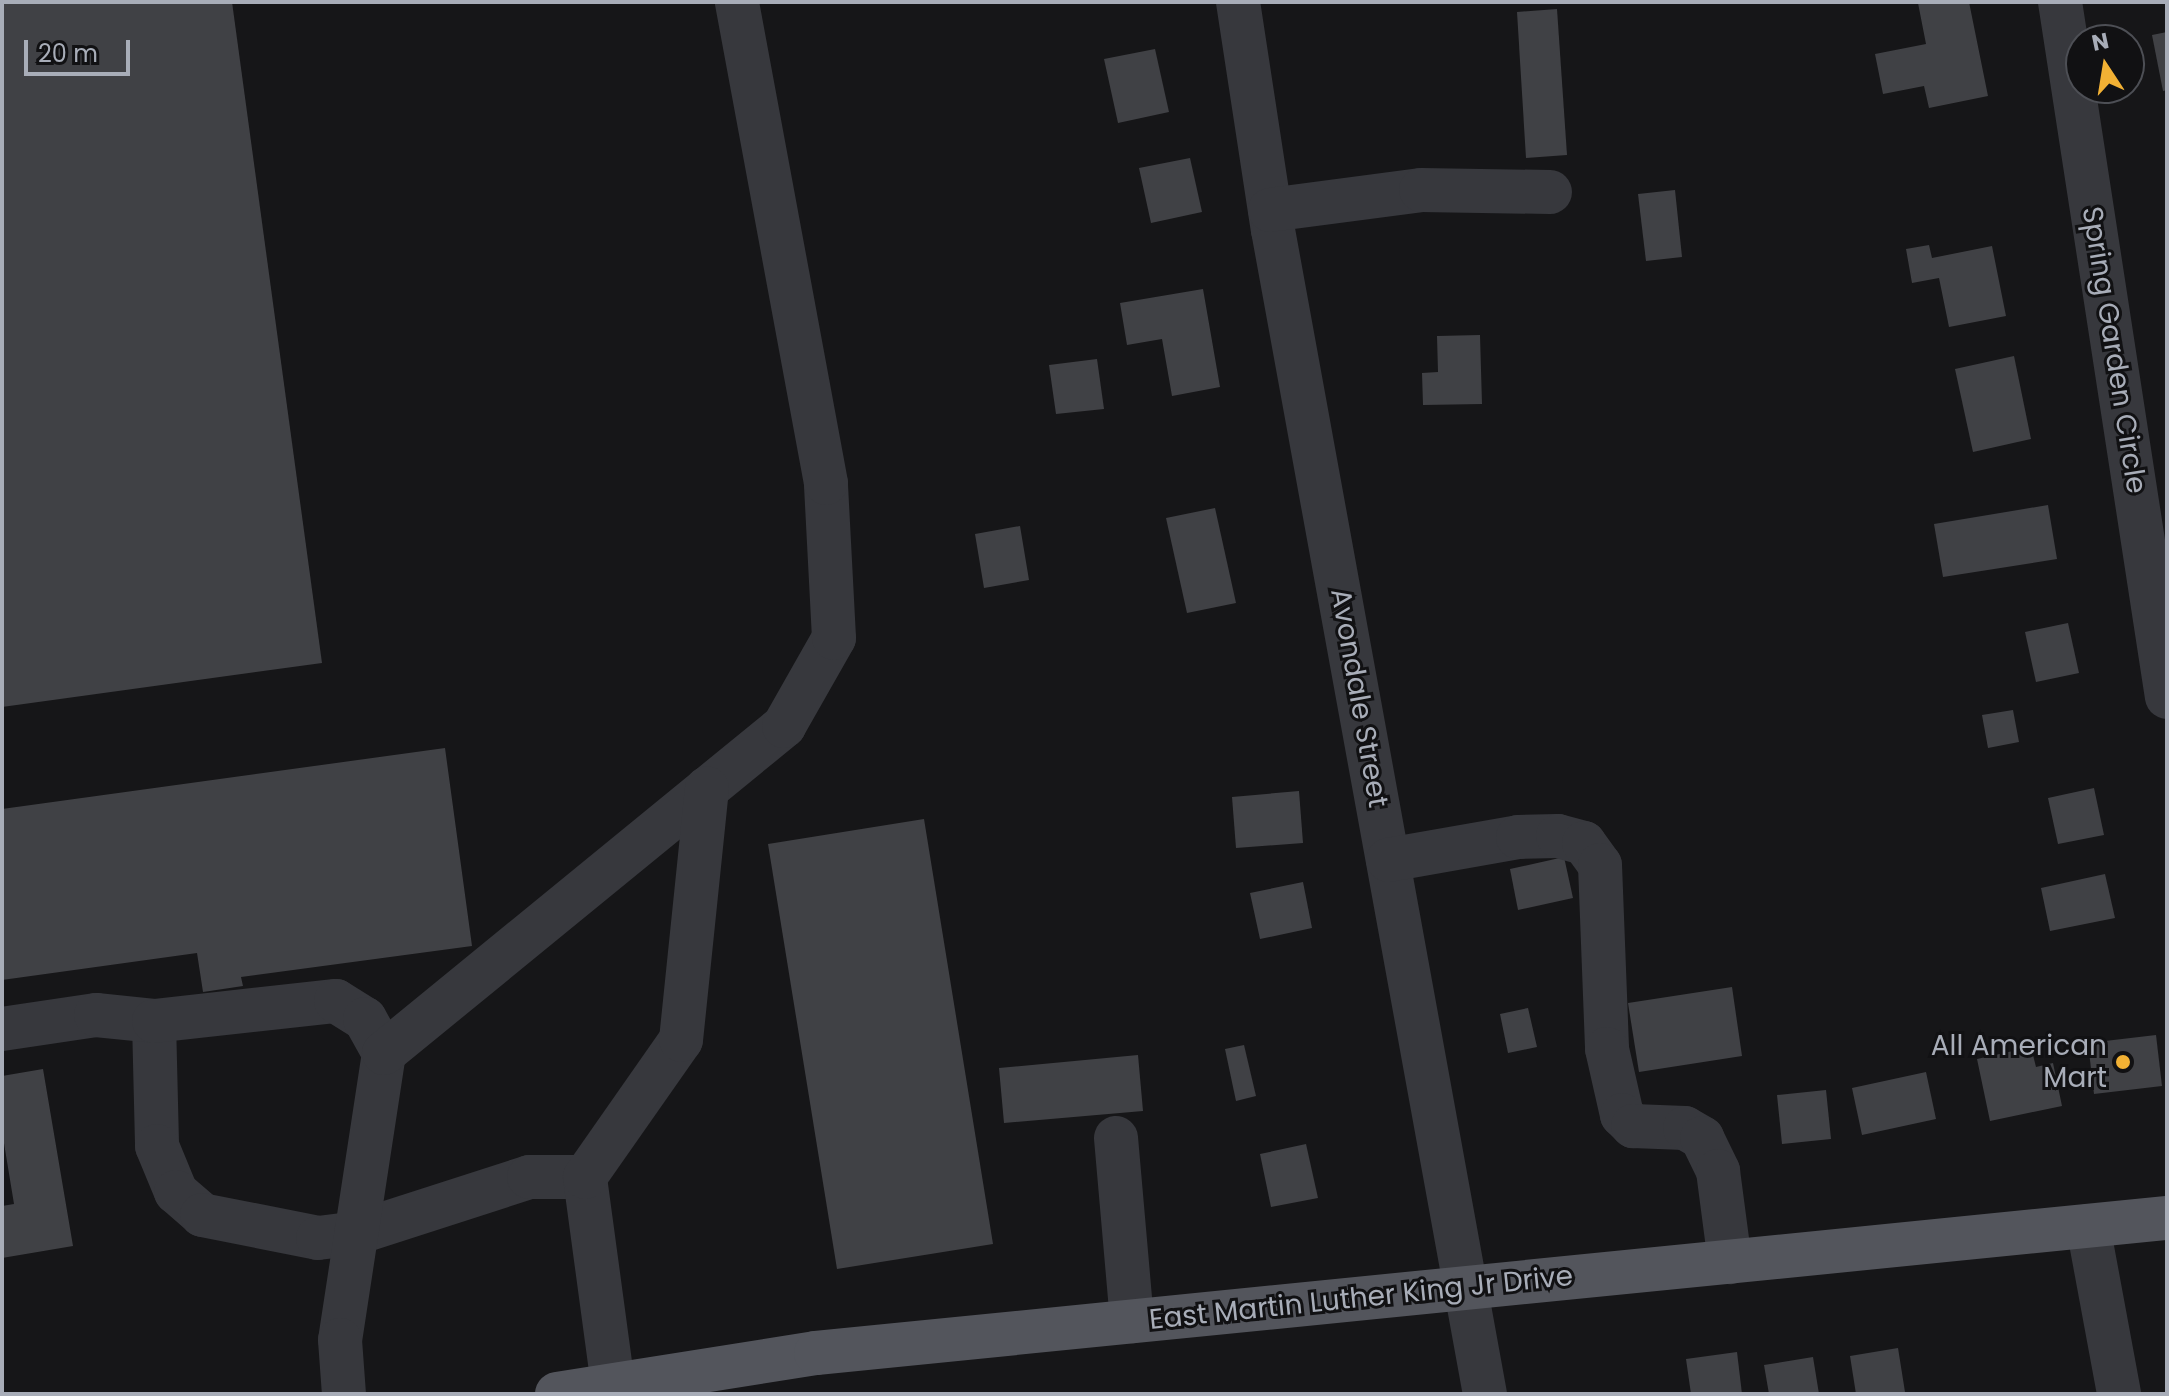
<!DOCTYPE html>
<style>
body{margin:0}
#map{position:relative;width:2169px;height:1396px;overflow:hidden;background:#161618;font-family:Poppins,sans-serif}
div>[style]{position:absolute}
.building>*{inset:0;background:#404145}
.minor>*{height:44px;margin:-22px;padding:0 22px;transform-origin:22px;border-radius:22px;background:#37383d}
.major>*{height:44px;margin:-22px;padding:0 22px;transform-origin:22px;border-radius:22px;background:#53555c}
.dots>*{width:22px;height:22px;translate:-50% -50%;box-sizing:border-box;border:4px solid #111113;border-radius:50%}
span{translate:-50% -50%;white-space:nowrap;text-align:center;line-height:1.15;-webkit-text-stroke:6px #111113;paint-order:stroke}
.street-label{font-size:28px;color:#a8adb8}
.poi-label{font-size:28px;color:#a8adb8}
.right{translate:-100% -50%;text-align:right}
.frame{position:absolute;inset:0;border:4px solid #a8adb8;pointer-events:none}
.north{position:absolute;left:2065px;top:24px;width:80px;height:80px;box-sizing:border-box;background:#111113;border:2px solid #4d4f55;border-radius:50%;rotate:348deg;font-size:22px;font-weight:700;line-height:32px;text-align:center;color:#a8adb8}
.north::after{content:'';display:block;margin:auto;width:28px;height:36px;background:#f2b134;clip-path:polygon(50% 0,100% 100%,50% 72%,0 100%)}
.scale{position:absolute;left:24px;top:40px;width:106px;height:36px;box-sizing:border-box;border:4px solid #a8adb8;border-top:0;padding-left:10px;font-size:24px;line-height:28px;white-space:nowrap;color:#a8adb8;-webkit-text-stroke:6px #111113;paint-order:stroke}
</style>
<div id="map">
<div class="building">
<i style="clip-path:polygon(2px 2px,232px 2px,322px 663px,2px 707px)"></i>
<i style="clip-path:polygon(1969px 2px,1988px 96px,1929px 108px,1924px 86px,1883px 94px,1875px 54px,1926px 44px,1918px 3px)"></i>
<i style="clip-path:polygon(1557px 9px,1567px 155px,1526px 158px,1517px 12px)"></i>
<i style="clip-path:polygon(2167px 32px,2167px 90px,2163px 91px,2152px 35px)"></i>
<i style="clip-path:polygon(1155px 49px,1169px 112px,1118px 123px,1104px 59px)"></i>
<i style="clip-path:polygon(1190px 158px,1202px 212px,1151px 223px,1139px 168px)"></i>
<i style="clip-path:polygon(1675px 190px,1682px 257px,1646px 261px,1638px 194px)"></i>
<i style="clip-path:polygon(1929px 245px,1932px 258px,1992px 246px,2006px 316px,1949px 327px,1939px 278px,1912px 283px,1906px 249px)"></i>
<i style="clip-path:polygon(1203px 289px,1220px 387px,1172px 396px,1162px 339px,1127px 345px,1120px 303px)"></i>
<i style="clip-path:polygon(1480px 335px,1482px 404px,1423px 405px,1422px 373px,1438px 372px,1437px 336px)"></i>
<i style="clip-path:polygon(2014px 356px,2031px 439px,1973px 452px,1955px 369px)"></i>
<i style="clip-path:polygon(1097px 359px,1104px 409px,1056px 414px,1049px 365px)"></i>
<i style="clip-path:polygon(2048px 505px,2057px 559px,1943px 577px,1934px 524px)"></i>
<i style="clip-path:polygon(1215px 508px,1236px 603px,1187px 613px,1166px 518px)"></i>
<i style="clip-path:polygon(1020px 526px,1029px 580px,984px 588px,975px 534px)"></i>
<i style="clip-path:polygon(2068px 623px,2079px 673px,2036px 682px,2025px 632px)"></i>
<i style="clip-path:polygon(2013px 710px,2019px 742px,1988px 748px,1982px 715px)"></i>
<i style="clip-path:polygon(445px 748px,472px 946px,241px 977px,243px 986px,203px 992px,197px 953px,2px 980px,2px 809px)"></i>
<i style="clip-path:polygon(2094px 788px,2104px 835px,2058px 844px,2048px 798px)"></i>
<i style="clip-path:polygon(1299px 791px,1303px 843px,1236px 848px,1232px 797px)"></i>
<i style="clip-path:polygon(924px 819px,993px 1244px,837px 1269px,768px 844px)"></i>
<i style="clip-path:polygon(1564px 857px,1573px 898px,1518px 910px,1510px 869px)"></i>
<i style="clip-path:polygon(2105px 874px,2115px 918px,2050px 931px,2041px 888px)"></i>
<i style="clip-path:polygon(1303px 882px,1312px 928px,1260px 939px,1250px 893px)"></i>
<i style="clip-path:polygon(1732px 987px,1742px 1056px,1639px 1072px,1628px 1003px)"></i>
<i style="clip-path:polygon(1528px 1008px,1537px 1047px,1508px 1053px,1500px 1014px)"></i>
<i style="clip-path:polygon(2156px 1035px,2162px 1086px,2094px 1094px,2088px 1043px)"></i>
<i style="clip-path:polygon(1244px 1045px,1256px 1096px,1236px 1101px,1225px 1049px)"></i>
<i style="clip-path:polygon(2031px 1047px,2036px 1067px,2053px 1063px,2062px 1106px,1990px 1121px,1977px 1059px)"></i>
<i style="clip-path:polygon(1138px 1055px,1143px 1111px,1004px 1123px,999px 1068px)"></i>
<i style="clip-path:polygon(43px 1069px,73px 1246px,2px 1258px,2px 1206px,14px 1204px,2px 1131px,2px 1076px)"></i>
<i style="clip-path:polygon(1926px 1072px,1936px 1119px,1862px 1135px,1852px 1088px)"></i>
<i style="clip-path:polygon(1826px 1090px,1831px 1139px,1782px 1144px,1777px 1095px)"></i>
<i style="clip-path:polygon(1306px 1144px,1318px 1198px,1271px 1207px,1260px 1154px)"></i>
<i style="clip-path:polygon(1898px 1348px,1905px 1392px,1856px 1394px,1850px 1356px)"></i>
<i style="clip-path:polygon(1737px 1352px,1742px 1394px,1691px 1394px,1686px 1359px)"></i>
<i style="clip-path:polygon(1813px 1357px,1819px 1394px,1769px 1394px,1764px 1365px)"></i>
</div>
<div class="minor">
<i style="left:1238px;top:2px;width:231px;rotate:81.3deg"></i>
<i style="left:1273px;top:230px;width:1183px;rotate:79.68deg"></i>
<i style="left:2060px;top:2px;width:703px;rotate:81.25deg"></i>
<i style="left:1270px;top:210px;width:152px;rotate:-7.5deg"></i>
<i style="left:1421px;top:190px;width:129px;rotate:0.9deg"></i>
<i style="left:1388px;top:860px;width:132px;rotate:-10deg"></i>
<i style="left:1518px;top:837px;width:40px;rotate:-1.4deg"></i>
<i style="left:1558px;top:836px;width:27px;rotate:15deg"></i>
<i style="left:1584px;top:843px;width:27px;rotate:54deg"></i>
<i style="left:1600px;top:865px;width:184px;rotate:87.8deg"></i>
<i style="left:1607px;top:1049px;width:68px;rotate:77.2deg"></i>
<i style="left:1622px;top:1115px;width:16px;rotate:45deg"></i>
<i style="left:1633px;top:1126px;width:52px;rotate:2.2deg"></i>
<i style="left:1685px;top:1128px;width:20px;rotate:30deg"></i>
<i style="left:1702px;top:1138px;width:37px;rotate:64deg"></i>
<i style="left:1718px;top:1171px;width:92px;rotate:82.5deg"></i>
<i style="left:154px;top:1021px;width:125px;rotate:88.6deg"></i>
<i style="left:157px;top:1146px;width:50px;rotate:67.6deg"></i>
<i style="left:176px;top:1192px;width:35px;rotate:41deg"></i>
<i style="left:202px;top:1215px;width:118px;rotate:11.2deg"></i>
<i style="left:318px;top:1238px;width:38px;rotate:-7deg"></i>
<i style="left:356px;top:1233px;width:182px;rotate:-17.9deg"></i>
<i style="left:529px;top:1177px;width:56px"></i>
<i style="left:2px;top:1029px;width:95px;rotate:-8.5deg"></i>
<i style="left:96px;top:1015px;width:58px;rotate:5.9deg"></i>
<i style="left:154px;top:1021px;width:183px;rotate:-6.3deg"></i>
<i style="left:336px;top:1001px;width:34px;rotate:32deg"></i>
<i style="left:365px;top:1019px;width:39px;rotate:61deg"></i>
<i style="left:384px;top:1053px;width:290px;rotate:98.7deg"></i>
<i style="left:340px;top:1340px;width:54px;rotate:85.8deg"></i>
<i style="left:384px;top:1053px;width:517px;rotate:-39.27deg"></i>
<i style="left:784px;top:726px;width:101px;rotate:-60.4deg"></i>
<i style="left:834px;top:638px;width:155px;rotate:-93deg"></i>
<i style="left:826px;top:483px;width:489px;rotate:-100.5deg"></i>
<i style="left:1116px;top:1138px;width:184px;rotate:85deg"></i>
<i style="left:2088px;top:1226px;width:171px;rotate:79.5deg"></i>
<i style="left:613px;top:1385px;width:210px;rotate:-97.7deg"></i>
<i style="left:585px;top:1177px;width:167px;rotate:-55deg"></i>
<i style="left:681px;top:1040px;width:253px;rotate:-84.1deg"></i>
</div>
<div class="major">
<i style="left:557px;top:1394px;width:262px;rotate:-9deg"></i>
<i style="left:816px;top:1353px;width:1358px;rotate:-5.71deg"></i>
</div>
<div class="dots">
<i style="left:2123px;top:1062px;background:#f2b134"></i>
</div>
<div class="street-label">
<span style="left:2114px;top:350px;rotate:81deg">Spring Garden Circle</span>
<span style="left:1359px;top:698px;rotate:80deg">Avondale Street</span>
<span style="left:1361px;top:1298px;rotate:-6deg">East Martin Luther King Jr Drive</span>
</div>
<div class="poi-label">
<span class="right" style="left:2107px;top:1062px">All American<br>Mart</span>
</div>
<div class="frame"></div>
<div class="north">N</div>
<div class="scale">20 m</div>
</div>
